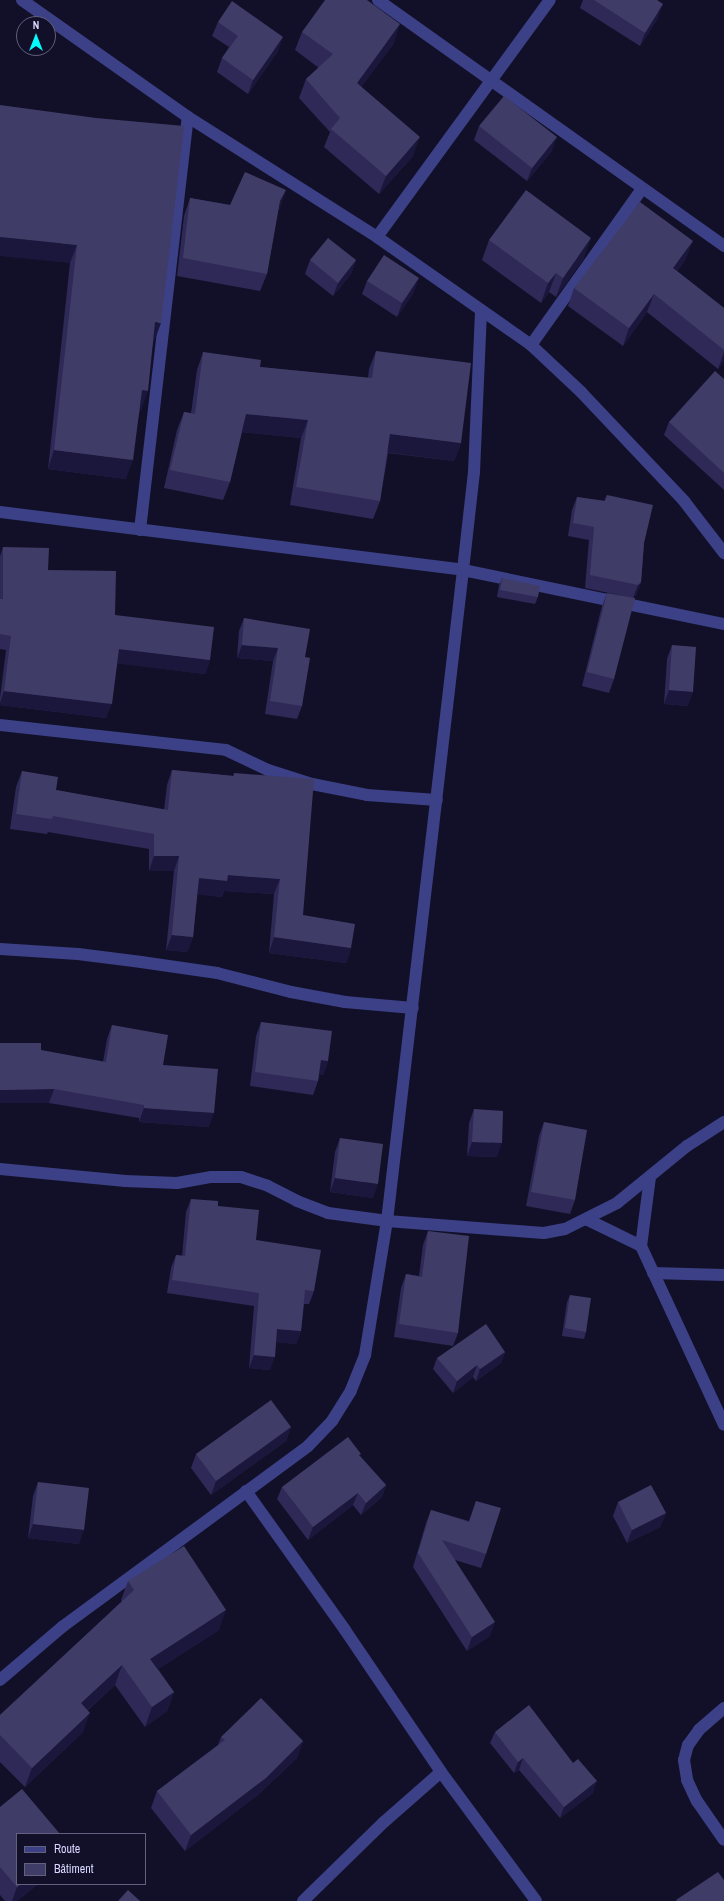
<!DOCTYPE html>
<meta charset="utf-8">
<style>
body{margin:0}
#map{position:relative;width:724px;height:1901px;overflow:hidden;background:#121028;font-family:"Archivo Narrow",sans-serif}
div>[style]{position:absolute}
.minor>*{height:12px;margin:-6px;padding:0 6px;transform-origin:6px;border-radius:6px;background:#3c4086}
.wall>*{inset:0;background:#2e2956}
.shaded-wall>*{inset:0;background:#1b173c}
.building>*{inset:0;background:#403c68}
span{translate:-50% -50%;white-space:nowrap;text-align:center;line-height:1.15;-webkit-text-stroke:4px #121028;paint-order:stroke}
.legend{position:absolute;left:16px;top:1833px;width:130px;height:52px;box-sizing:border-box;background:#121028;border:1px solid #61607e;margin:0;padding:5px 7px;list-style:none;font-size:12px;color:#d8d7ff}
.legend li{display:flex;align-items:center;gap:8px;height:20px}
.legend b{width:20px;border:1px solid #61607e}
.north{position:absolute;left:16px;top:16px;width:40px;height:40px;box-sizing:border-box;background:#121028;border:1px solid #61607e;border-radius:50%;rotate:0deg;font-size:11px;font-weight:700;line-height:16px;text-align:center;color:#d8d7ff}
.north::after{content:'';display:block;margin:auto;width:14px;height:18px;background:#05fafd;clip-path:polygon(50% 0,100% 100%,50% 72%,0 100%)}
</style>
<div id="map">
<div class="minor">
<i style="left:22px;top:0;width:203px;rotate:35.2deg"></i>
<i style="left:188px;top:117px;width:224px;rotate:32.4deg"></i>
<i style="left:377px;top:237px;width:188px;rotate:35deg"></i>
<i style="left:531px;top:345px;width:69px;rotate:43.2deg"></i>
<i style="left:581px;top:392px;width:150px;rotate:46.6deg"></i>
<i style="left:684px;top:501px;width:66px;rotate:52.4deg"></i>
<i style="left:378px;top:0;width:425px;rotate:35.4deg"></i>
<i style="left:377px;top:237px;width:293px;rotate:-53.9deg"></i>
<i style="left:531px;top:345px;width:191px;rotate:-54.6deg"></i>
<i style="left:0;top:512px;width:467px;rotate:7.1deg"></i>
<i style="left:463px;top:570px;width:267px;rotate:11.7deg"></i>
<i style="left:140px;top:530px;width:416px;rotate:-83.4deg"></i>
<i style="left:0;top:725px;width:227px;rotate:6.3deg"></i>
<i style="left:226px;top:750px;width:47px;rotate:25.5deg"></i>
<i style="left:268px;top:770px;width:46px;rotate:17.7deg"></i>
<i style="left:312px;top:784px;width:56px;rotate:11.3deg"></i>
<i style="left:367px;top:795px;width:70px;rotate:4.1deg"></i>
<i style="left:0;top:949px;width:78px;rotate:3.7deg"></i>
<i style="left:78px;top:954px;width:64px;rotate:7.2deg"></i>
<i style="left:141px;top:962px;width:77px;rotate:8.2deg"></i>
<i style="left:217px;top:973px;width:76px;rotate:14.4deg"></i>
<i style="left:291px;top:992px;width:55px;rotate:10.5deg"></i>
<i style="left:345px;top:1002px;width:68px;rotate:5deg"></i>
<i style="left:0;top:1169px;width:126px;rotate:5.5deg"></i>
<i style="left:125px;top:1181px;width:52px;rotate:2.2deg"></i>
<i style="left:177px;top:1183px;width:35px;rotate:-10deg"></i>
<i style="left:211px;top:1177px;width:30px"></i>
<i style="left:241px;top:1177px;width:28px;rotate:18deg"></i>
<i style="left:268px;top:1186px;width:33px;rotate:27deg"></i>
<i style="left:297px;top:1201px;width:33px;rotate:21deg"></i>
<i style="left:328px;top:1213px;width:60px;rotate:7.7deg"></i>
<i style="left:387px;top:1221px;width:157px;rotate:4.4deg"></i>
<i style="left:544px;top:1233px;width:21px;rotate:-11deg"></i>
<i style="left:565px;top:1229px;width:58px;rotate:-26.6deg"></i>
<i style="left:617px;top:1203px;width:90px;rotate:-39.2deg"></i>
<i style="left:687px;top:1146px;width:44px;rotate:-33deg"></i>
<i style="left:650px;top:1177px;width:70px;rotate:97.4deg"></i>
<i style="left:641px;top:1246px;width:197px;rotate:65.1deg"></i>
<i style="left:588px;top:1220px;width:59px;rotate:26.1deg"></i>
<i style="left:653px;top:1273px;width:71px;rotate:1.6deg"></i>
<i style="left:246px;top:1491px;width:171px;rotate:54.5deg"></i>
<i style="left:345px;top:1630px;width:171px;rotate:55.9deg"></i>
<i style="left:441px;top:1772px;width:160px;rotate:53.6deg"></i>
<i style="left:0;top:1680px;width:82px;rotate:-40.5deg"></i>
<i style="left:62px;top:1627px;width:305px;rotate:-36.3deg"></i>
<i style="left:308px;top:1446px;width:35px;rotate:-46deg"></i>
<i style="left:332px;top:1421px;width:36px;rotate:-58deg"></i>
<i style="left:351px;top:1390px;width:38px;rotate:-68deg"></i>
<i style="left:365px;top:1355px;width:136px;rotate:-80.7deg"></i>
<i style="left:387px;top:1221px;width:655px;rotate:-83.34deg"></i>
<i style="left:463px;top:570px;width:99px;rotate:-83.6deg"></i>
<i style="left:474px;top:472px;width:162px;rotate:-87.5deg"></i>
<i style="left:724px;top:1708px;width:33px;rotate:139deg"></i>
<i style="left:699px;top:1730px;width:19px;rotate:126deg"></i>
<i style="left:688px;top:1745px;width:16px;rotate:105deg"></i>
<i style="left:684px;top:1760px;width:20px;rotate:81deg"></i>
<i style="left:687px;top:1780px;width:23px;rotate:65deg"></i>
<i style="left:697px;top:1801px;width:47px;rotate:55.3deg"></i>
<i style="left:303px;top:1901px;width:113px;rotate:-44.3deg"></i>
<i style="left:384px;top:1822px;width:76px;rotate:-41.3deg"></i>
</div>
<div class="wall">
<i style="clip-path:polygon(583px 0,657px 0,658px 18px,640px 46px,580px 8px)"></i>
<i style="clip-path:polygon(218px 22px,278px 51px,248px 94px,217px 72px,222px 58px,229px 47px,212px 36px)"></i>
<i style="clip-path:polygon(302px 32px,394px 43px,361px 87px,413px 156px,379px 194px,324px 147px,330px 132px,299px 98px,306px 79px,319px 68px,295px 50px)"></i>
<i style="clip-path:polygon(0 105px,154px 342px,153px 342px,141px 410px,140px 409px,126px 479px,48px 469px,70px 263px)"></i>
<i style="clip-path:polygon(479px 126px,552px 151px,527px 181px,474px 140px)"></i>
<i style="clip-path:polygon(190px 198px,230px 205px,280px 208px,278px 210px,267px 274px,260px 291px,177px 276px,184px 216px)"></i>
<i style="clip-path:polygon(489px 240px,584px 258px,556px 297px,549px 292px,541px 303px,482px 260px)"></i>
<i style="clip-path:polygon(686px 259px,677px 271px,724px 308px,724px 361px,718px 369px,647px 312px,623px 346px,568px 306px,574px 288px)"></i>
<i style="clip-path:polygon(310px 260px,356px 260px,351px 274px,333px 296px,305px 274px)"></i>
<i style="clip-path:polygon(367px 281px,414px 292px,397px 317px,362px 294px)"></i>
<i style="clip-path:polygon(376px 351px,461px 443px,454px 461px,388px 453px,380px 501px,373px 519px,290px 505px,301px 438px,242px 432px,230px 482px,223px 500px,164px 488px,177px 430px,184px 412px,191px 413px,197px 370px,203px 352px,260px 367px,368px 378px,369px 369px)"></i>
<i style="clip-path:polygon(724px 379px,724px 490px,664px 435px,669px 422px)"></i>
<i style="clip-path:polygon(607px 495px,644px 543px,641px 582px,636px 595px,633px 598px,585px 588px,589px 540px,568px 536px,572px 510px,577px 497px,604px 501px)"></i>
<i style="clip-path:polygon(3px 547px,48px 570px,115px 615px,210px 660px,205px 674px,117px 663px,106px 718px,0 705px,0 698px,6px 650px,0 649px,0 556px)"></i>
<i style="clip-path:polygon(502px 578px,538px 597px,535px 604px,497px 597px,499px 585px)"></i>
<i style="clip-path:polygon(607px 593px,614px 679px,609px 693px,582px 686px,602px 606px)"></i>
<i style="clip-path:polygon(244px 618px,305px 657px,302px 706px,297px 719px,265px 714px,273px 661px,237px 658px,239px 631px)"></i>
<i style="clip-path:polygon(672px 645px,688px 706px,664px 704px,667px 659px)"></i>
<i style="clip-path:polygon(172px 770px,233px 776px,234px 773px,303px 915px,351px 948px,346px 963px,269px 953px,274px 894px,224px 891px,222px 897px,197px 894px,193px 937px,187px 952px,166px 950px,174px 871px,149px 871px,149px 849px,48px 832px,47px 834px,10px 829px,16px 787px,22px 771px,56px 790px,164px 810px,167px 785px)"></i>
<i style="clip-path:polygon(261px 1022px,328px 1061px,323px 1075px,319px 1074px,318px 1081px,313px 1095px,250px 1086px,256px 1036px)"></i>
<i style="clip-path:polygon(112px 1025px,163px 1065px,209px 1127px,139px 1122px,139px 1118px,49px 1103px,0 1103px,0 1043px,103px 1062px,107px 1039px)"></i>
<i style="clip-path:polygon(474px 1109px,497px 1157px,467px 1156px,469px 1123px)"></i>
<i style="clip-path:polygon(544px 1122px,575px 1200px,570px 1214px,526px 1206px,539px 1136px)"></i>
<i style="clip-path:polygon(340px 1138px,373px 1198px,330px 1192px,335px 1152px)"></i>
<i style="clip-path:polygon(191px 1199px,218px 1206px,314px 1291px,309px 1304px,304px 1304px,301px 1331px,296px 1344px,276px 1342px,270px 1370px,249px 1368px,254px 1306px,167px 1293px,171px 1268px,176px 1255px,182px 1256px,186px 1212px)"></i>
<i style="clip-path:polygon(428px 1231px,458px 1333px,453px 1346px,394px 1337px,401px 1288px,406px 1274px,419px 1276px,423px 1245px)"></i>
<i style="clip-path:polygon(570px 1295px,586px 1332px,584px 1339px,562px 1336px,567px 1302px)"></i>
<i style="clip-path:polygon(505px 1352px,501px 1363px,476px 1381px,473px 1377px,453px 1393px,433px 1369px,437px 1358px)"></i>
<i style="clip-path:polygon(291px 1427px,286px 1441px,211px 1495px,191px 1468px,196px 1454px)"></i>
<i style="clip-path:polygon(360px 1456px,386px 1485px,382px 1497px,361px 1515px,353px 1505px,308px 1540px,277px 1499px,282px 1487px)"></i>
<i style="clip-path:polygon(38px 1482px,79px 1544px,28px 1538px,33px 1496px)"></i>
<i style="clip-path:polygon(476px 1501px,486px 1554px,481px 1568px,455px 1560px,490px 1636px,467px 1651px,413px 1567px,426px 1523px,431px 1510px,469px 1521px)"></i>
<i style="clip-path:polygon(618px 1502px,666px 1513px,660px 1527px,627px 1543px,613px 1516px)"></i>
<i style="clip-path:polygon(128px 1581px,219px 1630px,158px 1669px,174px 1692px,167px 1711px,145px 1727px,115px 1685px,88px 1710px,83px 1732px,25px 1787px,0 1762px,0 1715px,122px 1602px,121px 1600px)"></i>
<i style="clip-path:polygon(495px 1732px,593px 1793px,560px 1818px,519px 1770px,514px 1773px,490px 1743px)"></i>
<i style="clip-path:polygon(221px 1737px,303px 1741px,297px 1758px,259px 1794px,185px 1851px,151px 1808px,157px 1791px,218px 1745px)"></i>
<i style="clip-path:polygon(0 1807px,17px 1884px,38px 1884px,17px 1901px,5px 1901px,0 1895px)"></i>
</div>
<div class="shaded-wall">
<i style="clip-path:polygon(663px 4px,658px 18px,640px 46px,645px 33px)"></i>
<i style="clip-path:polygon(400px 24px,394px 43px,350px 102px,357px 83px)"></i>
<i style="clip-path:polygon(283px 37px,278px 51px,248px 94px,253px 80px)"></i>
<i style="clip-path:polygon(420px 137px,413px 156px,379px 194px,386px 176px)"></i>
<i style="clip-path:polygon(557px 137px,552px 151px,527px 181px,532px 168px)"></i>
<i style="clip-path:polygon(286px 190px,280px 208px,274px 219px,280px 201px)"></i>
<i style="clip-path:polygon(0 237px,77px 245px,70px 263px,0 256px)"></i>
<i style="clip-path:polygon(591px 238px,584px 258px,556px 297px,563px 278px)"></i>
<i style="clip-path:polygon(693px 241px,686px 259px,666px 286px,673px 268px)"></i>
<i style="clip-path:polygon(356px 260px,351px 274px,333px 296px,338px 283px)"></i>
<i style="clip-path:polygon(556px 273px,549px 292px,541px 303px,548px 283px)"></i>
<i style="clip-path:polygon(419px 278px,414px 292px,397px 317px,402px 303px)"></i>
<i style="clip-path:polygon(654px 294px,647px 312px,623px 346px,629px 328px)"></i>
<i style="clip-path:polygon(155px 322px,161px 323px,154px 342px,148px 341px)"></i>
<i style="clip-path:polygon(724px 352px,724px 361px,718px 369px)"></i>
<i style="clip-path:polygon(142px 390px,148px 391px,141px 410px,135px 409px)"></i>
<i style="clip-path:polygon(246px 414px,308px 420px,301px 438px,240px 432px)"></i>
<i style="clip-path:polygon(390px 434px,461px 443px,454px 461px,384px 452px)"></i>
<i style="clip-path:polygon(54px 450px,133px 460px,126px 479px,48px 469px)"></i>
<i style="clip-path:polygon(641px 582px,636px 595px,633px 598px,638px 585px)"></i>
<i style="clip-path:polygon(242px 645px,278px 648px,273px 661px,237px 658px)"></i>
<i style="clip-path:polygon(119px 649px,210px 660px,205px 674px,113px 663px)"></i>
<i style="clip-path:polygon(669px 690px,693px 692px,688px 706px,664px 704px)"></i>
<i style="clip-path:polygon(4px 691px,112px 704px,106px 718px,0 705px,0 703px)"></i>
<i style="clip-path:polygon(154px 856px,179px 856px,174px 871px,149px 871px)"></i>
<i style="clip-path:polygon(228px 875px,280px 879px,274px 894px,224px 891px,222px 897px,193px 894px,199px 878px)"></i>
<i style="clip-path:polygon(172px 935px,193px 937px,187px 952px,166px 950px)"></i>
<i style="clip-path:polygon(274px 937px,351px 948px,346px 963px,269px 953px)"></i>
<i style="clip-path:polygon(321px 1060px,328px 1061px,323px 1075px,316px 1074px)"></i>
<i style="clip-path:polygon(54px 1089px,49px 1103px,0 1103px,0 1090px)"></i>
<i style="clip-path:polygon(144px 1108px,214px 1113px,209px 1127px,139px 1122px)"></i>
<i style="clip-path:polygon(472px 1142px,502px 1143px,497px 1157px,467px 1156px)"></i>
<i style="clip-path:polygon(335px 1178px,378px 1184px,373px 1198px,330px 1192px)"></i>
<i style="clip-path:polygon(277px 1329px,301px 1331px,296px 1344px,273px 1342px)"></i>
<i style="clip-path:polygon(505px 1352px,501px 1363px,476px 1381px,480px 1369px)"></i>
<i style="clip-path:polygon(254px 1355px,275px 1357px,270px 1370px,249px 1368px)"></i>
<i style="clip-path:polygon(477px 1365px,473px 1377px,453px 1393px,457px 1381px)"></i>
<i style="clip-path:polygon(291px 1427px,286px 1441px,211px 1495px,216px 1481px)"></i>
<i style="clip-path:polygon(386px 1485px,382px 1497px,361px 1515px,366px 1503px)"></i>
<i style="clip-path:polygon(358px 1493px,353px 1505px,308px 1540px,313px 1527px)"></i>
<i style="clip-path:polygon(666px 1513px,660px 1527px,627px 1543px,632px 1530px)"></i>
<i style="clip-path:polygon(33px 1524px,84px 1530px,79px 1544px,28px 1538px)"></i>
<i style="clip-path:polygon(226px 1610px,219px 1630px,144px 1678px,150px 1659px)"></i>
<i style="clip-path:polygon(495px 1622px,490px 1636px,467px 1651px,472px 1637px)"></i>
<i style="clip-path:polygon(122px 1665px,115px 1685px,74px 1722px,81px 1703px)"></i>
<i style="clip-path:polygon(174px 1692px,167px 1711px,145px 1727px,152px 1707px)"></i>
<i style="clip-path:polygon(90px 1713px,83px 1732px,25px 1787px,32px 1768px)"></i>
<i style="clip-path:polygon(303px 1741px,297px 1758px,259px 1794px,185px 1851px,191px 1835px)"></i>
<i style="clip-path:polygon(523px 1758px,519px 1770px,514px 1773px,518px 1762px)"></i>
<i style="clip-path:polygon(597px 1781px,593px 1793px,560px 1818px,564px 1807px)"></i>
<i style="clip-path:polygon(21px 1884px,38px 1884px,17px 1901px,12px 1901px,17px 1887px)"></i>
</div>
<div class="building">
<i style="clip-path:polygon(325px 0,367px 0,400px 24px,357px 83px,420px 137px,386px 176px,331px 129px,340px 118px,306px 79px,333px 54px,302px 32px)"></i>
<i style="clip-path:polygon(594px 0,657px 0,663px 4px,645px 33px)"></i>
<i style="clip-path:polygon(232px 1px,283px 37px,253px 80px,222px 58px,238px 36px,218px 22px)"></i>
<i style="clip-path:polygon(504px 96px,557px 137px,532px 168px,479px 126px)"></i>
<i style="clip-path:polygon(0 105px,96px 118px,184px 126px,161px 323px,155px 322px,148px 391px,142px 390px,133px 460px,54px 450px,77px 245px,0 237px)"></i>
<i style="clip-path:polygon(245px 172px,286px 190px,280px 201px,267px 274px,183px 258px,190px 198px,230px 205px)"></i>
<i style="clip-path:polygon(526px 190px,591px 238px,563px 278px,556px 273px,548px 283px,489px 240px)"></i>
<i style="clip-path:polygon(640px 202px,693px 241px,673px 268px,724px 308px,724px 350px,654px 294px,629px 328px,574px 288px)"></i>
<i style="clip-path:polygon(328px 238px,356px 260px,338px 283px,310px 260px)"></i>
<i style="clip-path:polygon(384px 255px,419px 278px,402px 303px,367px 281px)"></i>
<i style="clip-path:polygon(376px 351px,471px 363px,461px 443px,390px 434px,380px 501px,296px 487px,308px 420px,246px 414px,230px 482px,170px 470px,184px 412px,195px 414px,203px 352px,261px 360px,260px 367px,372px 378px)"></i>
<i style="clip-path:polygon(715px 371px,724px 379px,724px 473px,669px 422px)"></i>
<i style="clip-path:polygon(607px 495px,653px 505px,644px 543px,641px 582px,638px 585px,590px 575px,594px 527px,573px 523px,577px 497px,605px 501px)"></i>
<i style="clip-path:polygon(3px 547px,49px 548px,48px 570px,116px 571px,115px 615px,214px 627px,210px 660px,119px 649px,112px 704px,4px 691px,11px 636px,0 634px,0 599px,3px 599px)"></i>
<i style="clip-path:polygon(502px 578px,540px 586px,538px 597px,500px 590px)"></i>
<i style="clip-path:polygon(607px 593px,635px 598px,614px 679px,587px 672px)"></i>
<i style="clip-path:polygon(244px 618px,310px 629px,305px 657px,310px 658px,302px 706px,270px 701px,278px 648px,242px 645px)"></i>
<i style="clip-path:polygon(672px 645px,696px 647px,693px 692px,669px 690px)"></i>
<i style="clip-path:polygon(172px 770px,234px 776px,234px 773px,314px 779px,303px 915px,355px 924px,351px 948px,274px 937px,280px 879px,228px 875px,227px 881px,199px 878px,193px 937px,172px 935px,179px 856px,154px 856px,154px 834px,53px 816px,52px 819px,16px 814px,22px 771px,58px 777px,56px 790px,168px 810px)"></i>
<i style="clip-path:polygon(261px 1022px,332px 1031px,328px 1061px,321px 1060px,318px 1081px,255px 1072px)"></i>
<i style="clip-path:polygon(112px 1025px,168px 1035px,163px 1065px,218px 1069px,214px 1113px,144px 1108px,144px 1105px,54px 1089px,0 1090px,0 1043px,41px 1043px,41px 1050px,106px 1062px)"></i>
<i style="clip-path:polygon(474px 1109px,503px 1111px,502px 1143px,472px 1142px)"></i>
<i style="clip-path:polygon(544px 1122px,587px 1130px,575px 1200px,531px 1192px)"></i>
<i style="clip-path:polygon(340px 1138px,383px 1144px,378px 1184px,335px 1178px)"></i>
<i style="clip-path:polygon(191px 1199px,218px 1201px,218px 1206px,259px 1210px,256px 1240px,321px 1250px,314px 1291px,305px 1290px,301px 1331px,277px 1329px,275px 1357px,254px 1355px,259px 1293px,172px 1280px,176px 1255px,185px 1256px)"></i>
<i style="clip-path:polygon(428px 1231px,469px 1236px,458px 1333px,399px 1324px,406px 1274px,422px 1277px)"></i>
<i style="clip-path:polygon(570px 1295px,591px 1298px,586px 1332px,565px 1328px)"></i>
<i style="clip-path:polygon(486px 1324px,505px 1352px,480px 1369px,477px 1365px,457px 1381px,437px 1358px)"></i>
<i style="clip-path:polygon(271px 1400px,291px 1427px,216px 1481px,196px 1454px)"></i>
<i style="clip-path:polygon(348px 1437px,361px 1454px,359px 1455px,386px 1485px,366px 1503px,358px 1493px,313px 1527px,282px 1487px)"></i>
<i style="clip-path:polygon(38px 1482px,89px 1488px,84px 1530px,33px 1524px)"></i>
<i style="clip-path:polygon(651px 1485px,666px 1513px,632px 1530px,618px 1502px)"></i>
<i style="clip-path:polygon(476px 1501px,501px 1508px,486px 1554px,442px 1540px,495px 1622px,472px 1637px,418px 1553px,431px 1510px,469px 1522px)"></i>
<i style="clip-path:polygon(184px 1546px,226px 1610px,150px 1659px,174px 1692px,152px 1707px,122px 1665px,81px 1703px,90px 1713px,32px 1768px,0 1735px,0 1715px,134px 1590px,128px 1581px)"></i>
<i style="clip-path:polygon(261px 1698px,303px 1741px,266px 1778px,191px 1835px,157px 1791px,225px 1740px,221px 1737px)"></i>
<i style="clip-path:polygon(529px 1705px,573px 1763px,578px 1759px,597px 1781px,564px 1807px,523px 1758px,518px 1762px,495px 1732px)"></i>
<i style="clip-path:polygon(22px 1789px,60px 1834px,17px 1834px,17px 1884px,21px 1884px,17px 1887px,0 1867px,0 1807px)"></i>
<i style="clip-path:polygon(718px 1872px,724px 1880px,724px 1901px,677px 1901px,676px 1900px)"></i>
<i style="clip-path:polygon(128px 1890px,140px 1901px,118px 1901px)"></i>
</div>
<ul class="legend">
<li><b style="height:5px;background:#3c4086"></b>Route</li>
<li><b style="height:11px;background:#403c68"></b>Bâtiment</li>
</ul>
<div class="north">N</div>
</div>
